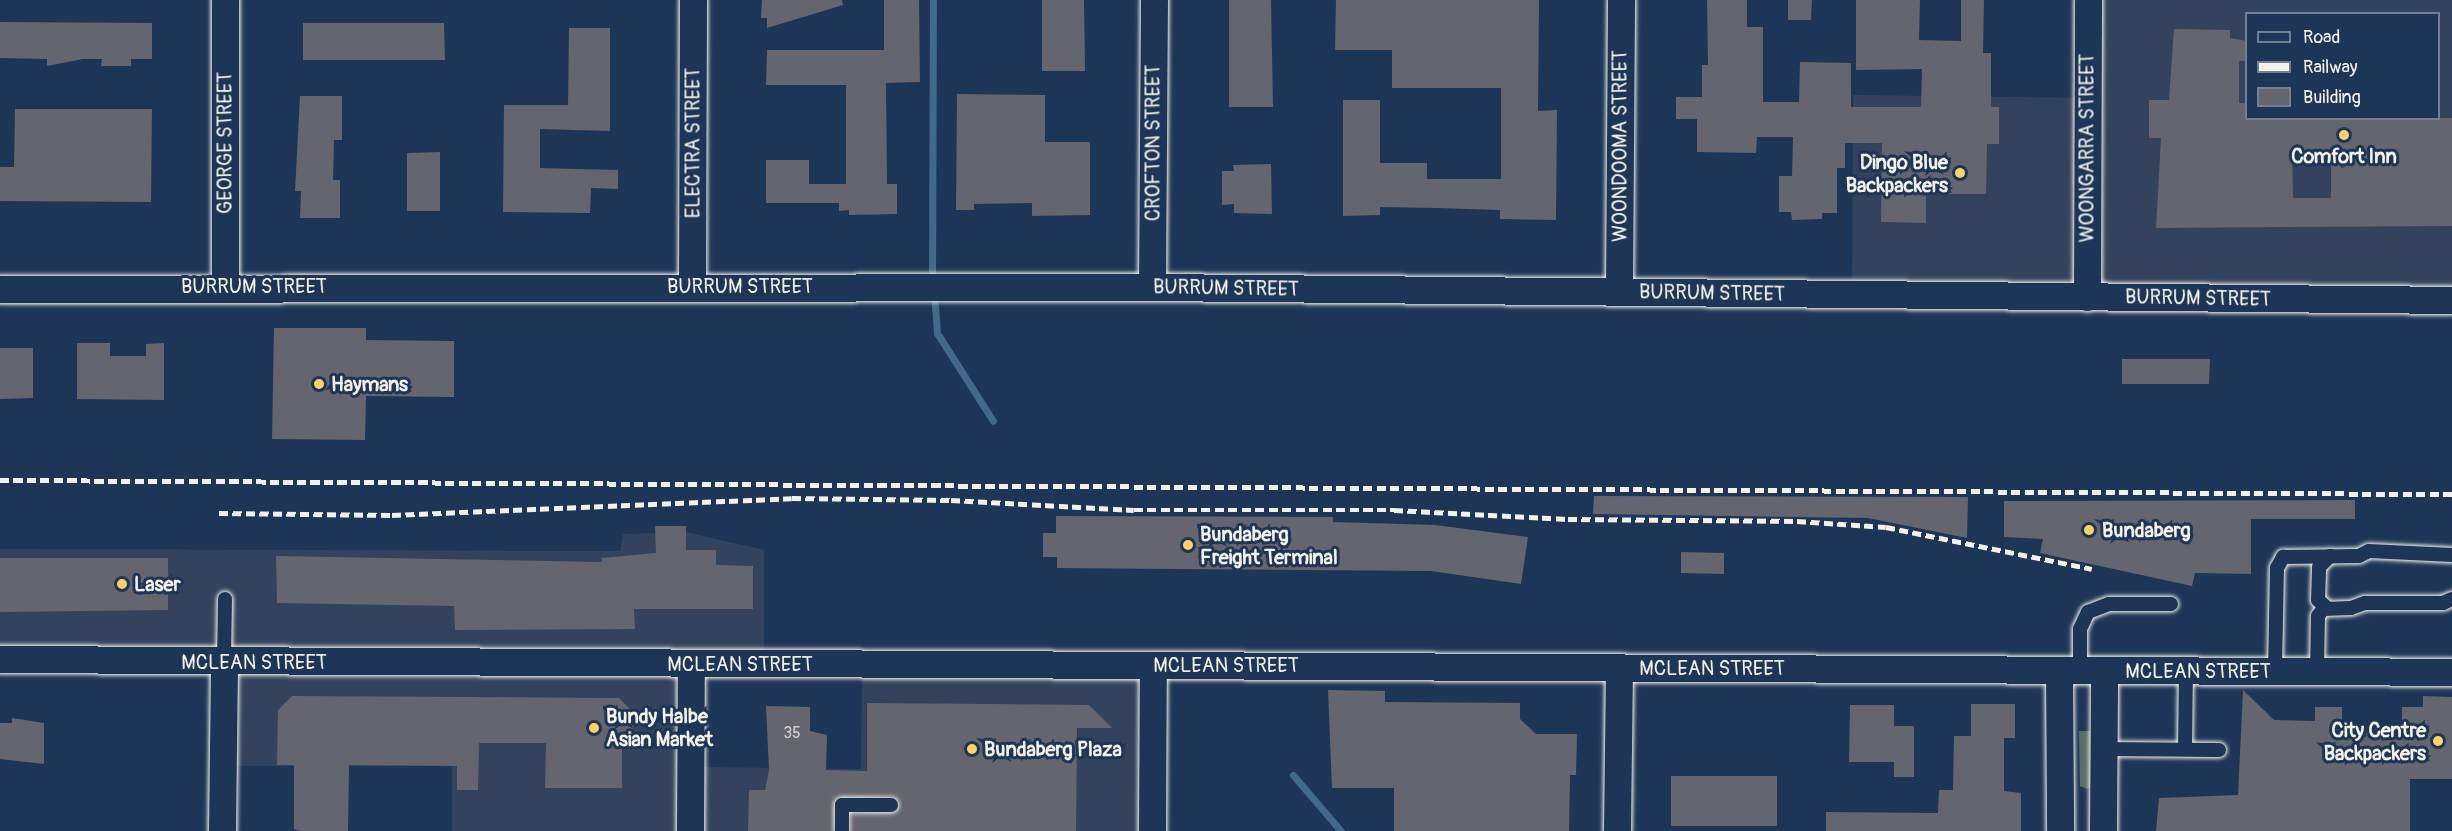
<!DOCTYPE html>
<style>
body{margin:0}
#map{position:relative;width:2452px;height:831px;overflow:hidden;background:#1d3557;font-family:Pangolin,sans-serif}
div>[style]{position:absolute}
.built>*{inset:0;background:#33435e}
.green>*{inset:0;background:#596d68}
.stream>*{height:7px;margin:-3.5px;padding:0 3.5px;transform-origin:3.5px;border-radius:3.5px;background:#406a88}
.building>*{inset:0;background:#65656f}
.roads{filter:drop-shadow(0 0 2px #f4f1e8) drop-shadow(0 0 2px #f4f1e8)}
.lane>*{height:14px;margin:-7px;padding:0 7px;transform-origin:7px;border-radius:7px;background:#1d3557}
.street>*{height:27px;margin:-13.5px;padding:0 13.5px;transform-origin:13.5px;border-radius:13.5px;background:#1d3557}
.rail>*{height:4.5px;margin-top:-2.25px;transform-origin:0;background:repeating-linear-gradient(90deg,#f4f1e8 0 9px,transparent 0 13.5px)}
.dots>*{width:16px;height:16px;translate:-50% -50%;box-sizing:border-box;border:3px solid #1d3557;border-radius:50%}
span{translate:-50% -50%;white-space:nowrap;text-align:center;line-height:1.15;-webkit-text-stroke:6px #1d3557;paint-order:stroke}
.number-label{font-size:16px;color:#d0ceca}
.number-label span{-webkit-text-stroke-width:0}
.street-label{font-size:20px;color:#f4f1e8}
.poi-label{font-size:20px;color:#f4f1e8;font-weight:700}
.right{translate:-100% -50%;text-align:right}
.left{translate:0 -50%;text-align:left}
.legend{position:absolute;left:2245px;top:12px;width:195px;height:108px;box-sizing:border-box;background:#1d3557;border:2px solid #738091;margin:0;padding:8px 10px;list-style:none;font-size:18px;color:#f4f1e8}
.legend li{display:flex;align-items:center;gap:12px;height:30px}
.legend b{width:30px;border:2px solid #738091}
</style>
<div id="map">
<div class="built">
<i style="clip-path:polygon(evenodd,2085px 0,2452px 0,2452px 303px,1852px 296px,1853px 95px,2084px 98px,2085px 0,2246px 14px,2438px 14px,2438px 118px,2246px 118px,2246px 14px)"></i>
<i style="clip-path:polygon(686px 532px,764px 550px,764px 665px,693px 666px,692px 767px,861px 769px,862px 666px,1151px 667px,1150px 831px,452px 831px,452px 766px,225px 766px,226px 660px,0 656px,0 549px,620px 551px,623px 534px)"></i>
</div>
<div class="green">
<i style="clip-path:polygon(2079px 731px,2092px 731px,2091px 786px,2087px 789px,2080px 786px)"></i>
</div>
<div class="stream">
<i style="left:932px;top:282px;width:282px;rotate:-89.8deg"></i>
<i style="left:934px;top:293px;width:40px;rotate:85.7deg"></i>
<i style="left:937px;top:333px;width:104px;rotate:57.5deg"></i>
<i style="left:1293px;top:775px;width:74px;rotate:49.4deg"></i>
</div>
<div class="building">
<i style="clip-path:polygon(762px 0,842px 0,843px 5px,767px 28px,767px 18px,761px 18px)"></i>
<i style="clip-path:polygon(884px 0,919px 0,920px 82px,886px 83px,887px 184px,897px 184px,897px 214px,849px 215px,849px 210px,839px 211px,839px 203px,766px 203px,766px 160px,809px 160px,809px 184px,846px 184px,846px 85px,766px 85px,767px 50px,884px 50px)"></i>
<i style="clip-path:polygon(1042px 0,1084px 0,1085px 71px,1042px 71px)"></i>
<i style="clip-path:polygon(1229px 0,1271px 0,1273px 107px,1229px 107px)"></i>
<i style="clip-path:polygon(1336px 0,1539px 0,1538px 111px,1557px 110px,1556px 220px,1500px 219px,1500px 210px,1438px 208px,1380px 207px,1380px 215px,1343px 216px,1343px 100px,1380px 100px,1380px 163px,1427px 163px,1427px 179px,1501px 179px,1501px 88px,1392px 88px,1392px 50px,1335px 50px)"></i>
<i style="clip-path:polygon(1707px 0,1747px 0,1747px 27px,1763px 27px,1763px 102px,1799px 102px,1800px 62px,1851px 63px,1851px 107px,1921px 107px,1922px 69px,1856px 70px,1856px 0,1920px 0,1919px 40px,1961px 41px,1961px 0,1984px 0,1983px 53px,1991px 53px,1991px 107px,1999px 107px,1999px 144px,1987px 144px,1986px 194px,1926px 194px,1926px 223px,1881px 222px,1882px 143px,1845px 143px,1845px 168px,1837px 168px,1837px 213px,1822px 213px,1822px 219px,1792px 220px,1791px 212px,1779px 212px,1779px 176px,1792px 176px,1793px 137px,1757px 137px,1756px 153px,1697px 152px,1697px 119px,1676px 119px,1676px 97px,1702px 97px,1702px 65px,1708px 65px)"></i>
<i style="clip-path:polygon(1788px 0,1812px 0,1811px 20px,1788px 20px)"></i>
<i style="clip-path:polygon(0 22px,152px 23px,152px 59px,131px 59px,131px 66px,101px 66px,102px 59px,83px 59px,47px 66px,47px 59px,0 58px)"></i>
<i style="clip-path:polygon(303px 23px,444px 23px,445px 60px,303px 60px)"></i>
<i style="clip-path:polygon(569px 28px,610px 28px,610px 131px,540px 129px,540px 168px,618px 170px,618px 189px,591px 188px,590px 213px,503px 212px,504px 105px,568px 105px)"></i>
<i style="clip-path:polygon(evenodd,2174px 29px,2230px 30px,2230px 38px,2247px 41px,2247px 61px,2239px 61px,2239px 103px,2247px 103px,2247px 118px,2452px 118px,2452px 226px,2156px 228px,2161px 138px,2149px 138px,2149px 100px,2169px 100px,2174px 29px,2292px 150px,2331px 151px,2331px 198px,2293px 198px,2292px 150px)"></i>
<i style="clip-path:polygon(957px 94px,1045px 95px,1045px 142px,1090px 142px,1090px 215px,1032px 216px,1032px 203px,974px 204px,974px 210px,956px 210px)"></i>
<i style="clip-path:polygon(300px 96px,342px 96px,342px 140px,334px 140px,333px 180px,340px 180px,340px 218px,300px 218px,301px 191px,295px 191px)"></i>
<i style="clip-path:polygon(15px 109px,152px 109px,151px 202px,0 201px,0 167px,14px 167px)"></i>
<i style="clip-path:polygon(440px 152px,440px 211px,407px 211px,407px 153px)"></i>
<i style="clip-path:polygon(1271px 164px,1272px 214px,1234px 213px,1234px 204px,1222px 205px,1222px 171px,1234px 171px,1233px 165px)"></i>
<i style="clip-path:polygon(274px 328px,366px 328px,366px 340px,454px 341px,454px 397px,366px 396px,365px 440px,272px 439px)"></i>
<i style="clip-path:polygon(77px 343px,110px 343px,110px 356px,146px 356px,146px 344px,164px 343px,164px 400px,77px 399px)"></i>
<i style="clip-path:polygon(0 348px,33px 348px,33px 398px,0 399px)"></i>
<i style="clip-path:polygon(2122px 359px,2210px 359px,2209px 384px,2122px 384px)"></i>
<i style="clip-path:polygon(1594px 496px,1968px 497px,1967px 538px,1868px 518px,1593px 514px)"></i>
<i style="clip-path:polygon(2355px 500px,2355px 519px,2251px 519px,2251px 574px,2195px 573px,2192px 586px,2040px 553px,2043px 539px,2004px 537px,2004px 501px)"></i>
<i style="clip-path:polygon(1056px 516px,1333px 517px,1333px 522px,1435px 525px,1528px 537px,1521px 584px,1431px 571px,1057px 568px,1057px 557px,1043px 557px,1043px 533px,1056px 533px)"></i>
<i style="clip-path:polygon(655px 526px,686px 526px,686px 550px,716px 550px,716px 565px,753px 566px,753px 609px,634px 609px,635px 629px,455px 630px,454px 606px,277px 603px,276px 556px,602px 562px,602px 558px,656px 553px)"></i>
<i style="clip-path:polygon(1681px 552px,1724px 553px,1724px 574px,1681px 573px)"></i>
<i style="clip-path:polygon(0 558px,168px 558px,168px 610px,0 612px)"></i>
<i style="clip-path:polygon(1328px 690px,1385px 691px,1385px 702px,1520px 703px,1520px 719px,1536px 734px,1577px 734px,1576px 775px,1570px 775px,1569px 831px,1394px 831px,1394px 788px,1332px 788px)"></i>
<i style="clip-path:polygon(2243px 690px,2274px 720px,2315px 721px,2315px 707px,2342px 707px,2342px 727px,2402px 727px,2402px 707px,2423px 707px,2423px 696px,2452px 697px,2452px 779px,2410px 779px,2410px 831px,2156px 831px,2159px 798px,2238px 795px)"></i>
<i style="clip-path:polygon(292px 696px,619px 698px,633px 712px,633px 743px,622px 743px,622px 788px,545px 788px,546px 743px,479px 743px,478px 790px,457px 790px,457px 766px,349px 765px,348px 831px,300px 831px,294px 829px,294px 765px,277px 765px,278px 710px)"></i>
<i style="clip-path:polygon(867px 703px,1089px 705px,1112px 728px,1077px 728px,1076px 831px,851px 831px,851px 814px,896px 812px,899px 801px,891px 796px,837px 798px,833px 831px,748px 831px,749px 790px,765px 790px,769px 770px,766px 706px,810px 707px,810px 731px,827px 735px,826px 770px,867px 771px)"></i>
<i style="clip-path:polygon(1971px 704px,2015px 704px,2015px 738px,2004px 738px,2004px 791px,2021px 793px,2021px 831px,1826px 831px,1826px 812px,1938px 813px,1939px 790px,1953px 790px,1954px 736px,1971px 736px)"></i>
<i style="clip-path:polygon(1850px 705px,1894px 705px,1894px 726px,1914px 726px,1914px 777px,1894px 777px,1894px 762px,1849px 762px)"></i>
<i style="clip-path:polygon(12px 718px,44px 723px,44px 764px,0 759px,0 723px,12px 723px)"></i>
<i style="clip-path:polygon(1671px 776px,1777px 776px,1777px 826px,1671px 826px)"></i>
</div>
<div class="roads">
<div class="lane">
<i style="left:2327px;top:608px;width:12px;rotate:-138deg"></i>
<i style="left:2318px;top:600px;width:33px;rotate:-88deg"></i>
<i style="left:2319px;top:567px;width:16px;rotate:-45deg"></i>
<i style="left:224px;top:662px;width:63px;rotate:-89.1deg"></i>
<i style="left:2080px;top:670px;width:41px;rotate:-90deg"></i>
<i style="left:2080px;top:629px;width:19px;rotate:-65deg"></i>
<i style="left:2088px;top:612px;width:22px;rotate:-21deg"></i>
<i style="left:2109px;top:604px;width:62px"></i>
<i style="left:2275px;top:671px;width:103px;rotate:-88.9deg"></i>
<i style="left:2277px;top:568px;width:13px;rotate:-61deg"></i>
<i style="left:2283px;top:557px;width:76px;rotate:-0.8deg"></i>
<i style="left:2359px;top:556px;width:11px;rotate:-27deg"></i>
<i style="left:2369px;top:551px;width:83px;rotate:2.8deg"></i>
<i style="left:2317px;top:671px;width:55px;rotate:-89deg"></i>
<i style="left:2318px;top:616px;width:9px;rotate:-54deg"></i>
<i style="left:2323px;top:609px;width:28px;rotate:-2deg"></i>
<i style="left:2351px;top:608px;width:15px;rotate:-20deg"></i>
<i style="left:2365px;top:603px;width:78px"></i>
<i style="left:2443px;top:603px;width:10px;rotate:-24deg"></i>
<i style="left:2104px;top:749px;width:115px;rotate:0.5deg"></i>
<i style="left:2185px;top:749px;width:78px;rotate:-89.3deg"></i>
<i style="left:842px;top:831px;width:26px;rotate:-90deg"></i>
<i style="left:842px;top:805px;width:49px"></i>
</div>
<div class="street">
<i style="left:692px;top:285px;width:285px;rotate:-89.8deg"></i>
<i style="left:225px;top:286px;width:286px;rotate:-90deg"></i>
<i style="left:1152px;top:287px;width:287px;rotate:-89.6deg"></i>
<i style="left:0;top:289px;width:1152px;rotate:-0.1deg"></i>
<i style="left:1152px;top:287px;width:1300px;rotate:0.57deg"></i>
<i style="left:1619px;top:292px;width:292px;rotate:-89.6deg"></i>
<i style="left:2087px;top:297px;width:297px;rotate:-89.8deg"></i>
<i style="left:0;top:659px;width:2452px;rotate:0.3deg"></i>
<i style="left:2059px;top:670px;width:161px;rotate:89.6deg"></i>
<i style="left:222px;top:831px;width:169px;rotate:-89.3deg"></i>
<i style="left:690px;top:831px;width:167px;rotate:-89.7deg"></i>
<i style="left:1152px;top:831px;width:166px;rotate:-89.7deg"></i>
<i style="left:1617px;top:831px;width:164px;rotate:-89.3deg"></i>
<i style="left:2103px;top:831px;width:161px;rotate:-89.6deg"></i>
</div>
</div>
<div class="rail">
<i style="left:0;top:480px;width:2452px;rotate:0.33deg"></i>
<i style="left:219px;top:513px;width:173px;rotate:0.7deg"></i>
<i style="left:392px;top:515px;width:400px;rotate:-2.4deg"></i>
<i style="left:792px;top:498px;width:159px;rotate:0.7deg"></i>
<i style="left:951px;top:500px;width:183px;rotate:3.1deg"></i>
<i style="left:1134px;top:510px;width:260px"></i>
<i style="left:1394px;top:510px;width:174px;rotate:3deg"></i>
<i style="left:1568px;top:519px;width:229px;rotate:0.5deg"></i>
<i style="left:1797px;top:521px;width:89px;rotate:3.9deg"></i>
<i style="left:1886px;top:527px;width:210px;rotate:11.5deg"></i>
</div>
<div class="dots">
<i style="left:2344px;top:135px;background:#ffd166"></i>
<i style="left:1960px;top:173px;background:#ffd166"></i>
<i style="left:319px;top:384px;background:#ffd166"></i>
<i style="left:2089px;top:530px;background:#ffd166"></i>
<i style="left:1188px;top:545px;background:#ffd166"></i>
<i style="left:122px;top:584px;background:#ffd166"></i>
<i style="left:594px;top:728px;background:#ffd166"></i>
<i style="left:2438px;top:741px;background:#ffd166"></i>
<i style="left:972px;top:749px;background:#ffd166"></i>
</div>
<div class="number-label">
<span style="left:792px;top:733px">35</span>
</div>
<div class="street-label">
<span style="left:225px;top:143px;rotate:-90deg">GEORGE STREET</span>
<span style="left:693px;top:143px;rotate:-90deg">ELECTRA STREET</span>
<span style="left:1153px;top:143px;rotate:-90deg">CROFTON STREET</span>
<span style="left:1620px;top:146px;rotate:-90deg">WOONDOOMA STREET</span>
<span style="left:2087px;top:148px;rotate:-90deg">WOONGARRA STREET</span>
<span style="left:254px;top:286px">BURRUM STREET</span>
<span style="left:740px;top:286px">BURRUM STREET</span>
<span style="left:1226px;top:288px;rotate:1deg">BURRUM STREET</span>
<span style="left:1712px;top:293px;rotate:1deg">BURRUM STREET</span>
<span style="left:2198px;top:298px;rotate:1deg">BURRUM STREET</span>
<span style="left:254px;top:662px">MCLEAN STREET</span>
<span style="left:740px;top:664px">MCLEAN STREET</span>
<span style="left:1226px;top:665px">MCLEAN STREET</span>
<span style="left:1712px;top:668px">MCLEAN STREET</span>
<span style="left:2198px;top:671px">MCLEAN STREET</span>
</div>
<div class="poi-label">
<span style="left:2344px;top:156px">Comfort Inn</span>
<span class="right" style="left:1948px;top:174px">Dingo Blue<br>Backpackers</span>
<span class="left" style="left:331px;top:384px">Haymans</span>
<span class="left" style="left:2102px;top:530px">Bundaberg</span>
<span class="left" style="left:1200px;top:546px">Bundaberg<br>Freight Terminal</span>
<span class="left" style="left:134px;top:584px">Laser</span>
<span class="left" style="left:606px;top:728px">Bundy Halbe<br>Asian Market</span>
<span class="right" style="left:2426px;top:742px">City Centre<br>Backpackers</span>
<span class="left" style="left:984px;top:749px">Bundaberg Plaza</span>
</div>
<ul class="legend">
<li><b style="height:8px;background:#1d3557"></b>Road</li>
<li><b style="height:8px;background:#f4f1e8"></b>Railway</li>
<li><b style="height:16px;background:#65656f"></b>Building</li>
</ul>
</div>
